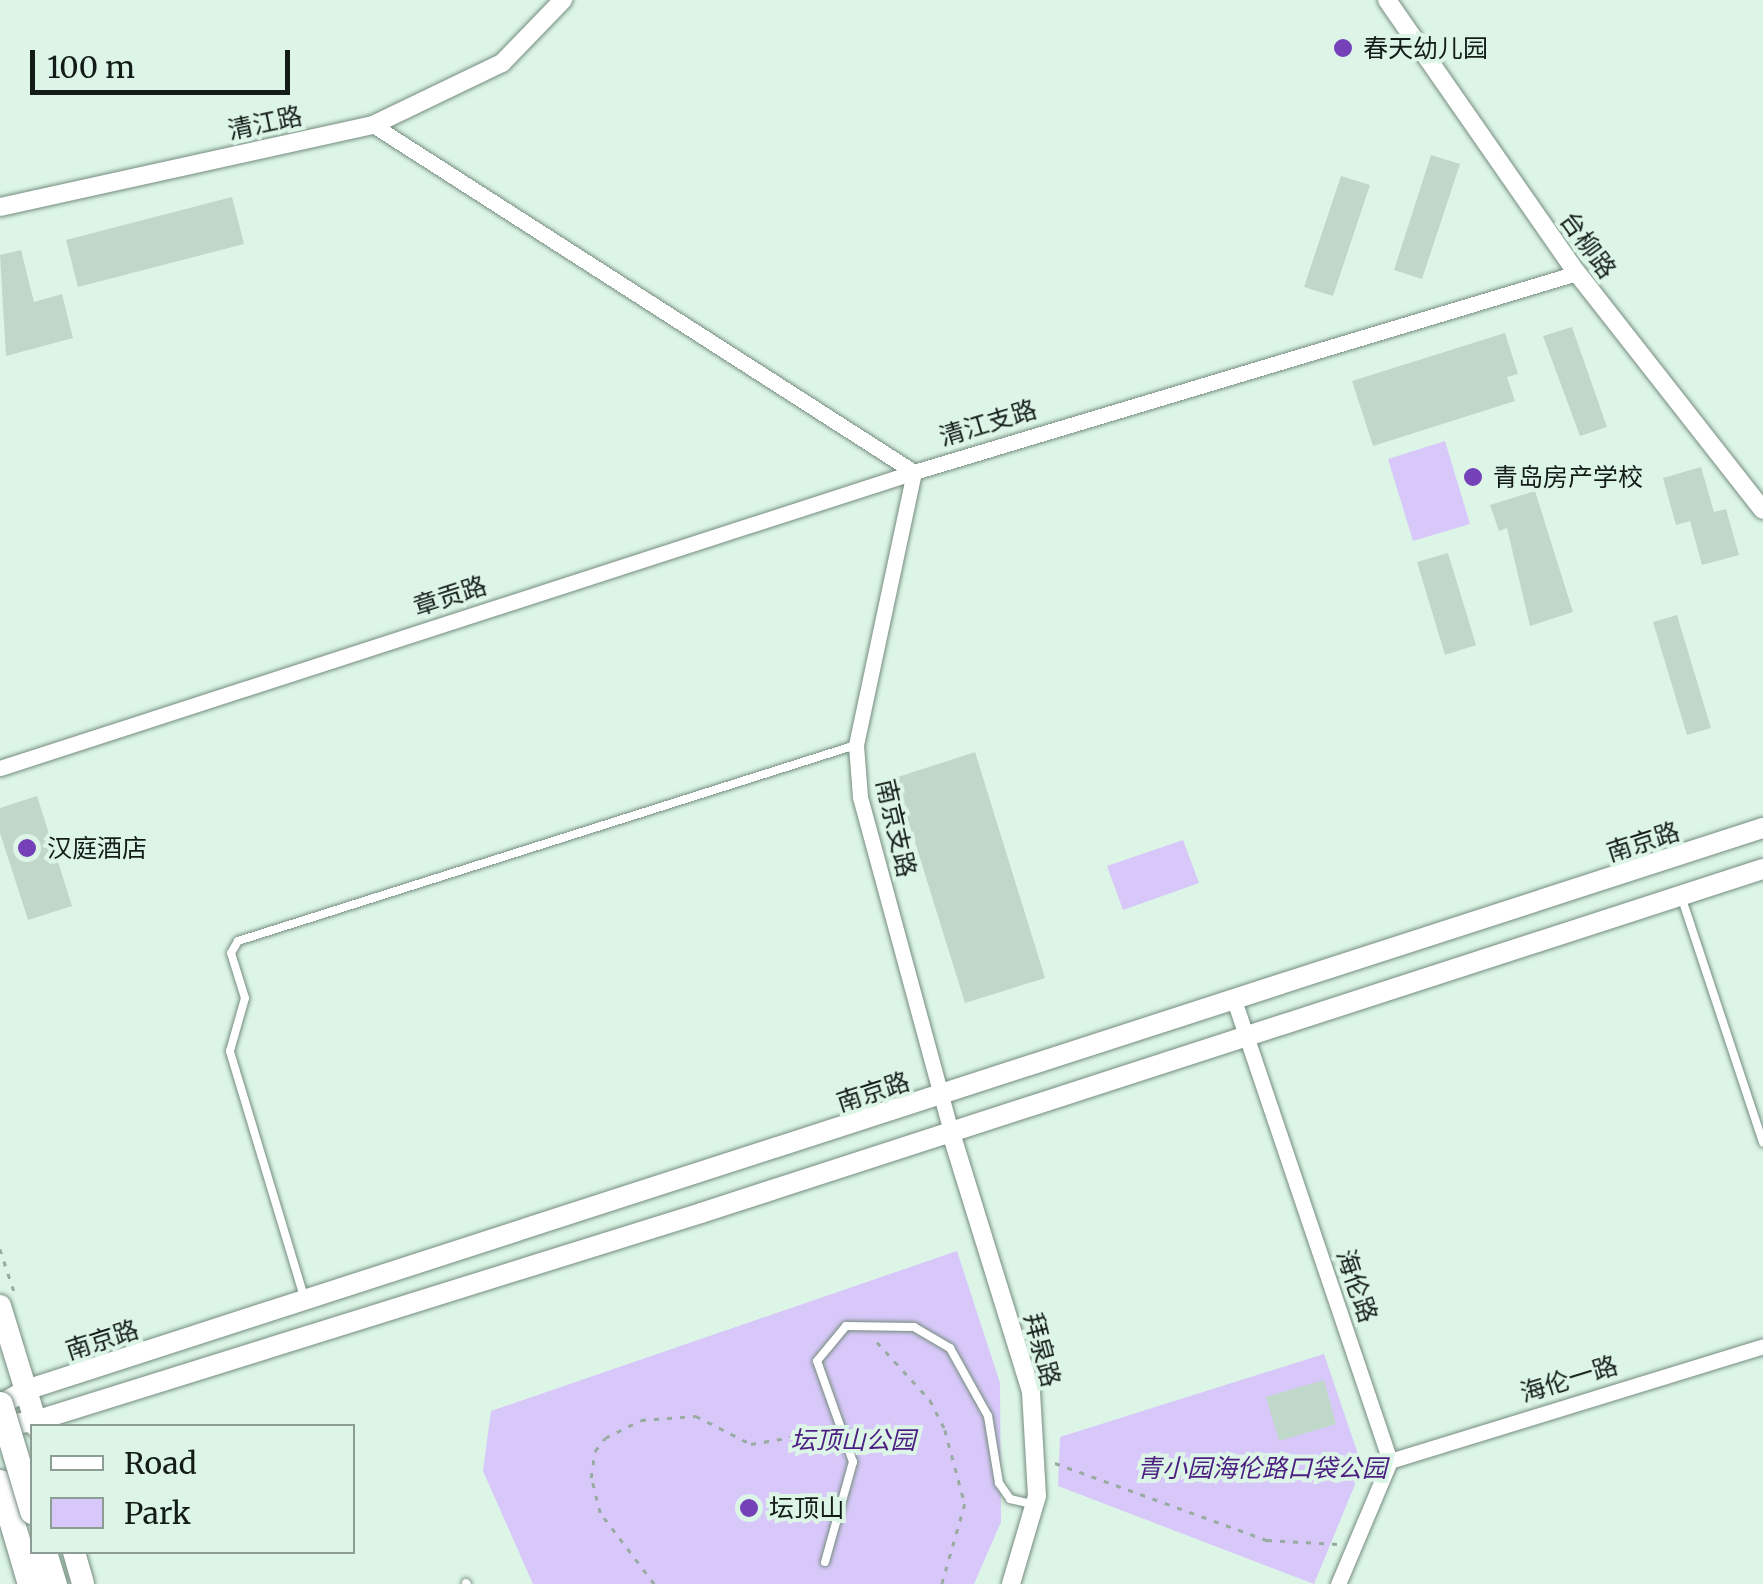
<!DOCTYPE html>
<meta charset="utf-8">
<style>
body{margin:0}
#map{position:relative;width:1763px;height:1584px;overflow:hidden;background:#dcf5e7;font-family:Merriweather,"Noto Sans SC",serif}
div>[style]{position:absolute}
.green>*{inset:0;background:#d8c8fa}
.building>*{inset:0;background:#c0d8ca}
.path>*{height:2.5px;margin-top:-1.25px;transform-origin:0;background:repeating-linear-gradient(90deg,#98aba1 0 5px,transparent 0 13px)}
.roads{filter:drop-shadow(0 0 2px #758c7f) drop-shadow(0 0 2px #758c7f)}
.service>*{height:8px;margin:-4px;padding:0 4px;transform-origin:4px;border-radius:4px;background:#fff}
.minor>*{height:15px;margin:-7.5px;padding:0 7.5px;transform-origin:7.5px;border-radius:7.5px;background:#fff}
.tertiary>*{height:18px;margin:-9px;padding:0 9px;transform-origin:9px;border-radius:9px;background:#fff}
.secondary>*{height:20px;margin:-10px;padding:0 10px;transform-origin:10px;border-radius:10px;background:#fff}
.primary>*{height:22px;margin:-11px;padding:0 11px;transform-origin:11px;border-radius:11px;background:#fff}
.trunk>*{height:25px;margin:-12.5px;padding:0 12.5px;transform-origin:12.5px;border-radius:12.5px;background:#fff}
.bridges{filter:drop-shadow(0 0 2px #758c7f) drop-shadow(0 0 2px #758c7f)}
.trunk-bridge>*{height:25px;margin:-12.5px;padding:0 12.5px;transform-origin:12.5px;border-radius:12.5px;background:#fff}
.dots>*{width:28px;height:28px;translate:-50% -50%;box-sizing:border-box;border:5px solid #dcf5e7;border-radius:50%}
span{translate:-50% -50%;white-space:nowrap;text-align:center;line-height:1.15;-webkit-text-stroke:8px #dcf5e7;paint-order:stroke}
.poi-label{font-size:25px;color:#141c18}
.left{translate:0 -50%;text-align:left}
.street-label{font-size:25px;color:#141c18}
.park-label{font-size:25px;color:#4c1f81;font-style:italic}
.legend{position:absolute;left:30px;top:1424px;width:325px;height:130px;box-sizing:border-box;background:#dcf5e7;border:2px solid #8c9e94;margin:0;padding:12px 18px;list-style:none;font-size:30px;color:#141c18}
.legend li{display:flex;align-items:center;gap:20px;height:50px}
.legend b{width:50px;border:2px solid #8c9e94}
.scale{position:absolute;left:30px;top:50px;width:260px;height:45px;box-sizing:border-box;border:5px solid #141c18;border-top:0;padding-left:12px;font-size:30px;line-height:35px;white-space:nowrap;color:#141c18;-webkit-text-stroke:8px #dcf5e7;paint-order:stroke}
</style>
<div id="map">
<div class="green">
<i style="clip-path:polygon(1445px 441px,1470px 524px,1413px 541px,1388px 459px)"></i>
<i style="clip-path:polygon(1183px 840px,1199px 883px,1123px 910px,1107px 866px)"></i>
<i style="clip-path:polygon(957px 1251px,1000px 1383px,1001px 1522px,974px 1584px,533px 1584px,483px 1471px,491px 1411px)"></i>
<i style="clip-path:polygon(1324px 1354px,1357px 1451px,1356px 1482px,1314px 1584px,1058px 1486px,1060px 1437px)"></i>
</div>
<div class="building">
<i style="clip-path:polygon(1431px 155px,1460px 164px,1422px 279px,1394px 270px)"></i>
<i style="clip-path:polygon(1341px 176px,1370px 185px,1333px 296px,1304px 287px)"></i>
<i style="clip-path:polygon(232px 197px,244px 244px,78px 287px,66px 240px)"></i>
<i style="clip-path:polygon(21px 250px,34px 302px,62px 294px,73px 338px,6px 356px,0 255px)"></i>
<i style="clip-path:polygon(1572px 327px,1607px 427px,1580px 436px,1543px 336px)"></i>
<i style="clip-path:polygon(1505px 333px,1518px 374px,1507px 377px,1515px 401px,1373px 446px,1352px 381px)"></i>
<i style="clip-path:polygon(1701px 467px,1714px 512px,1726px 509px,1739px 555px,1702px 565px,1690px 521px,1676px 525px,1663px 478px)"></i>
<i style="clip-path:polygon(1535px 491px,1573px 612px,1530px 626px,1507px 528px,1499px 531px,1490px 505px)"></i>
<i style="clip-path:polygon(1448px 553px,1476px 645px,1445px 655px,1417px 562px)"></i>
<i style="clip-path:polygon(1677px 615px,1711px 728px,1687px 735px,1653px 622px)"></i>
<i style="clip-path:polygon(975px 752px,1045px 978px,965px 1003px,895px 778px)"></i>
<i style="clip-path:polygon(37px 796px,72px 906px,28px 920px,0 833px,0 808px)"></i>
<i style="clip-path:polygon(1324px 1380px,1336px 1424px,1279px 1441px,1266px 1397px)"></i>
</div>
<div class="path">
<i style="left:0;top:1249px;width:44px;rotate:71.6deg"></i>
<i style="left:877px;top:1342px;width:79px;rotate:47.6deg"></i>
<i style="left:930px;top:1400px;width:34px;rotate:63deg"></i>
<i style="left:945px;top:1430px;width:77px;rotate:74.9deg"></i>
<i style="left:965px;top:1504px;width:83px;rotate:106deg"></i>
<i style="left:1055px;top:1463px;width:226px;rotate:20deg"></i>
<i style="left:1267px;top:1540px;width:71px;rotate:3.2deg"></i>
<i style="left:654px;top:1584px;width:89px;rotate:-127.3deg"></i>
<i style="left:600px;top:1513px;width:36px;rotate:-104deg"></i>
<i style="left:591px;top:1478px;width:27px;rotate:-82deg"></i>
<i style="left:595px;top:1451px;width:16px;rotate:-52deg"></i>
<i style="left:605px;top:1438px;width:40px;rotate:-26.6deg"></i>
<i style="left:641px;top:1420px;width:55px;rotate:-4.2deg"></i>
<i style="left:696px;top:1416px;width:62px;rotate:27deg"></i>
<i style="left:751px;top:1444px;width:78px;rotate:-9.6deg"></i>
</div>
<div class="roads">
<div class="service">
<i style="left:1681px;top:896px;width:260px;rotate:71.6deg"></i>
<i style="left:305px;top:1300px;width:260px;rotate:-106.8deg"></i>
<i style="left:230px;top:1051px;width:55px;rotate:-74.2deg"></i>
<i style="left:245px;top:998px;width:47px;rotate:-107.3deg"></i>
<i style="left:231px;top:953px;width:14px;rotate:-60deg"></i>
<i style="left:238px;top:941px;width:648px;rotate:-17.6deg"></i>
<i style="left:825px;top:1562px;width:104px;rotate:-74.4deg"></i>
<i style="left:853px;top:1462px;width:107px;rotate:-109.6deg"></i>
<i style="left:817px;top:1361px;width:45px;rotate:-50.4deg"></i>
<i style="left:846px;top:1326px;width:68px;rotate:0.8deg"></i>
<i style="left:914px;top:1327px;width:42px;rotate:30.3deg"></i>
<i style="left:950px;top:1348px;width:78px;rotate:60.8deg"></i>
<i style="left:988px;top:1416px;width:68px;rotate:80.7deg"></i>
<i style="left:999px;top:1483px;width:19px;rotate:55deg"></i>
<i style="left:1010px;top:1499px;width:26px;rotate:13deg"></i>
<i style="left:466px;top:1583px;width:1px;rotate:45deg"></i>
</div>
<div class="minor">
<i style="left:373px;top:125px;width:643px;rotate:32.68deg"></i>
<i style="left:914px;top:472px;width:692px;rotate:-16.71deg"></i>
<i style="left:0;top:768px;width:961px;rotate:-17.94deg"></i>
<i style="left:914px;top:472px;width:279px;rotate:102deg"></i>
<i style="left:856px;top:745px;width:52px;rotate:85.6deg"></i>
<i style="left:860px;top:797px;width:348px;rotate:74.8deg"></i>
<i style="left:1234px;top:1000px;width:487px;rotate:71.3deg"></i>
<i style="left:1390px;top:1461px;width:134px;rotate:112.9deg"></i>
<i style="left:1390px;top:1461px;width:390px;rotate:-17.1deg"></i>
</div>
<div class="tertiary">
<i style="left:1387px;top:0;width:333px;rotate:55.2deg"></i>
<i style="left:1577px;top:273px;width:301px;rotate:51.9deg"></i>
<i style="left:0;top:207px;width:382px;rotate:-12.4deg"></i>
<i style="left:373px;top:125px;width:143px;rotate:-25.7deg"></i>
<i style="left:502px;top:63px;width:88px;rotate:-45.9deg"></i>
<i style="left:951px;top:1133px;width:271px;rotate:72.8deg"></i>
<i style="left:1031px;top:1392px;width:104px;rotate:86.7deg"></i>
<i style="left:1037px;top:1496px;width:92px;rotate:106.5deg"></i>
</div>
<div class="secondary">
<i style="left:0;top:1405px;width:30px;rotate:-30deg"></i>
<i style="left:26px;top:1390px;width:1826px;rotate:-17.93deg"></i>
<i style="left:0;top:1426px;width:35px;rotate:-8deg"></i>
<i style="left:35px;top:1421px;width:698px;rotate:-17.34deg"></i>
<i style="left:701px;top:1213px;width:1116px;rotate:-17.95deg"></i>
</div>
<div class="primary">
<i style="left:0;top:1306px;width:126px;rotate:72.9deg"></i>
<i style="left:74px;top:1552px;width:33px;rotate:74deg"></i>
</div>
<div class="trunk">
<i style="left:0;top:1482px;width:106px;rotate:73.6deg"></i>
<i style="left:44px;top:1552px;width:34px;rotate:73deg"></i>
</div>
</div>
<div class="bridges">
<div class="trunk-bridge">
<i style="left:0;top:1404px;width:112px;rotate:73.3deg"></i>
</div>
</div>
<div class="dots">
<i style="left:1343px;top:48px;background:#7441b8"></i>
<i style="left:1473px;top:477px;background:#7441b8"></i>
<i style="left:27px;top:848px;background:#7441b8"></i>
<i style="left:749px;top:1508px;background:#7441b8"></i>
</div>
<div class="poi-label">
<span class="left" style="left:1363px;top:48px">春天幼儿园</span>
<span class="left" style="left:1493px;top:477px">青岛房产学校</span>
<span class="left" style="left:47px;top:848px">汉庭酒店</span>
<span class="left" style="left:769px;top:1508px">坛顶山</span>
</div>
<div class="street-label">
<span style="left:265px;top:123px;rotate:-12deg">清江路</span>
<span style="left:1588px;top:245px;rotate:54deg">台柳路</span>
<span style="left:988px;top:423px;rotate:-17deg">清江支路</span>
<span style="left:450px;top:596px;rotate:-18deg">章贡路</span>
<span style="left:896px;top:828px;rotate:77deg">南京支路</span>
<span style="left:1643px;top:842px;rotate:-18deg">南京路</span>
<span style="left:873px;top:1092px;rotate:-18deg">南京路</span>
<span style="left:1357px;top:1286px;rotate:71deg">海伦路</span>
<span style="left:102px;top:1340px;rotate:-18deg">南京路</span>
<span style="left:1042px;top:1350px;rotate:75deg">拜泉路</span>
<span style="left:1569px;top:1379px;rotate:-17deg">海伦一路</span>
</div>
<div class="park-label">
<span style="left:853px;top:1440px">坛顶山公园</span>
<span style="left:1262px;top:1468px">青小园海伦路口袋公园</span>
</div>
<ul class="legend">
<li><b style="height:12px;background:#fff"></b>Road</li>
<li><b style="height:28px;background:#d8c8fa"></b>Park</li>
</ul>
<div class="scale">100 m</div>
</div>
